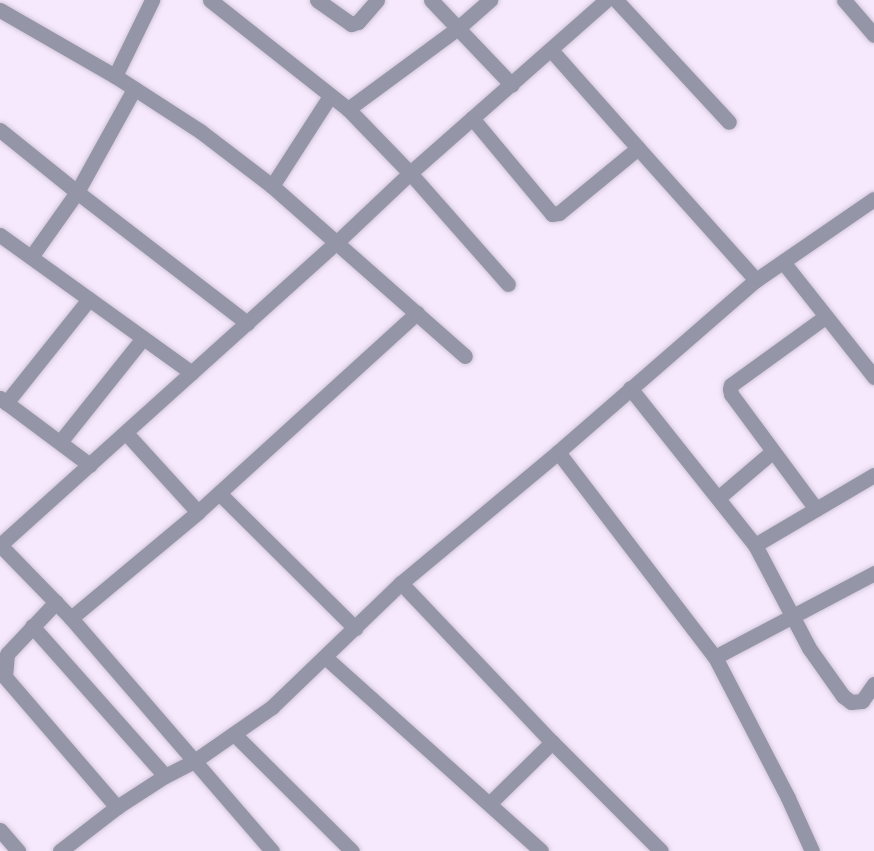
<!DOCTYPE html>
<style>
body{margin:0}
#map{position:relative;width:874px;height:851px;overflow:hidden;background:#f6e9fd;font-family:Helvetica,sans-serif}
div>[style]{position:absolute}
.roads{filter:drop-shadow(0 0 2px #d2c6d9) drop-shadow(0 0 2px #d2c6d9)}
.minor>*{height:15px;margin:-7.5px;padding:0 7.5px;transform-origin:7.5px;border-radius:7.5px;background:#9496a8}
span{translate:-50% -50%;white-space:nowrap;text-align:center;line-height:1.15;-webkit-text-stroke:4.5px #fff;paint-order:stroke}
</style>
<div id="map">
<div class="roads">
<div class="minor">
<i style="left:210px;top:0;width:176px;rotate:38.3deg"></i>
<i style="left:348px;top:109px;width:89px;rotate:45.9deg"></i>
<i style="left:410px;top:173px;width:148px;rotate:48.6deg"></i>
<i style="left:317px;top:0;width:42px;rotate:35.2deg"></i>
<i style="left:351px;top:24px;width:7px;rotate:-16deg"></i>
<i style="left:358px;top:22px;width:29px;rotate:-49deg"></i>
<i style="left:431px;top:0;width:117px;rotate:46.4deg"></i>
<i style="left:616px;top:0;width:166px;rotate:47.2deg"></i>
<i style="left:844px;top:0;width:46px;rotate:49.4deg"></i>
<i style="left:0;top:10px;width:133px;rotate:29.9deg"></i>
<i style="left:115px;top:76px;width:101px;rotate:32.9deg"></i>
<i style="left:200px;top:131px;width:91px;rotate:37.4deg"></i>
<i style="left:272px;top:186px;width:257px;rotate:41.4deg"></i>
<i style="left:551px;top:50px;width:131px;rotate:48.4deg"></i>
<i style="left:115px;top:76px;width:85px;rotate:-64deg"></i>
<i style="left:348px;top:109px;width:137px;rotate:-36.4deg"></i>
<i style="left:458px;top:28px;width:43px;rotate:-41.2deg"></i>
<i style="left:472px;top:118px;width:125px;rotate:50.2deg"></i>
<i style="left:552px;top:214px;width:7px;rotate:-8deg"></i>
<i style="left:559px;top:213px;width:102px;rotate:-39.4deg"></i>
<i style="left:638px;top:148px;width:177px;rotate:48.2deg"></i>
<i style="left:0;top:130px;width:99px;rotate:38.8deg"></i>
<i style="left:77px;top:192px;width:215px;rotate:37.6deg"></i>
<i style="left:272px;top:186px;width:107px;rotate:-57.2deg"></i>
<i style="left:0;top:235px;width:236px;rotate:35.7deg"></i>
<i style="left:31px;top:257px;width:80px;rotate:-54.7deg"></i>
<i style="left:77px;top:192px;width:118px;rotate:-61deg"></i>
<i style="left:783px;top:262px;width:147px;rotate:51.6deg"></i>
<i style="left:630px;top:388px;width:201px;rotate:51.5deg"></i>
<i style="left:755px;top:545px;width:116px;rotate:62.3deg"></i>
<i style="left:809px;top:648px;width:59px;rotate:54.7deg"></i>
<i style="left:843px;top:696px;width:10px;rotate:37deg"></i>
<i style="left:851px;top:702px;width:11px;rotate:-5deg"></i>
<i style="left:862px;top:701px;width:21px;rotate:-55deg"></i>
<i style="left:0;top:398px;width:112px;rotate:36.7deg"></i>
<i style="left:6px;top:403px;width:133px;rotate:-51.4deg"></i>
<i style="left:126px;top:433px;width:107px;rotate:47.7deg"></i>
<i style="left:60px;top:442px;width:133px;rotate:-51.4deg"></i>
<i style="left:558px;top:452px;width:258px;rotate:52.6deg"></i>
<i style="left:715px;top:657px;width:159px;rotate:62.6deg"></i>
<i style="left:788px;top:798px;width:58px;rotate:65.6deg"></i>
<i style="left:219px;top:493px;width:192px;rotate:44.8deg"></i>
<i style="left:718px;top:498px;width:72px;rotate:-40.5deg"></i>
<i style="left:816px;top:509px;width:143px;rotate:-126.5deg"></i>
<i style="left:731px;top:394px;width:5px;rotate:-101deg"></i>
<i style="left:730px;top:389px;width:4px;rotate:-76deg"></i>
<i style="left:731px;top:385px;width:116px;rotate:-35.9deg"></i>
<i style="left:755px;top:545px;width:138px;rotate:-30.5deg"></i>
<i style="left:401px;top:583px;width:219px;rotate:46.5deg"></i>
<i style="left:552px;top:742px;width:154px;rotate:45deg"></i>
<i style="left:56px;top:602px;width:71px;rotate:133.3deg"></i>
<i style="left:7px;top:654px;width:23px;rotate:95deg"></i>
<i style="left:5px;top:677px;width:172px;rotate:49.3deg"></i>
<i style="left:71px;top:618px;width:165px;rotate:-39.8deg"></i>
<i style="left:198px;top:512px;width:296px;rotate:-42.3deg"></i>
<i style="left:32px;top:626px;width:200px;rotate:48.4deg"></i>
<i style="left:325px;top:657px;width:290px;rotate:41.9deg"></i>
<i style="left:715px;top:657px;width:180px;rotate:-27.8deg"></i>
<i style="left:234px;top:734px;width:166px;rotate:44.8deg"></i>
<i style="left:490px;top:803px;width:87px;rotate:-44.5deg"></i>
<i style="left:0;top:830px;width:28px;rotate:49deg"></i>
<i style="left:60px;top:851px;width:72px;rotate:-37.7deg"></i>
<i style="left:117px;top:807px;width:57px;rotate:-32.9deg"></i>
<i style="left:165px;top:776px;width:31px;rotate:-27deg"></i>
<i style="left:193px;top:762px;width:96px;rotate:-34.8deg"></i>
<i style="left:272px;top:707px;width:179px;rotate:-43.9deg"></i>
<i style="left:401px;top:583px;width:204px;rotate:-39.8deg"></i>
<i style="left:558px;top:452px;width:262px;rotate:-41deg"></i>
<i style="left:756px;top:280px;width:143px;rotate:-34.5deg"></i>
<i style="left:272px;top:851px;width:308px;rotate:-130.8deg"></i>
<i style="left:71px;top:618px;width:102px;rotate:-134.2deg"></i>
<i style="left:0;top:545px;width:453px;rotate:-42deg"></i>
<i style="left:337px;top:242px;width:100px;rotate:-43.4deg"></i>
<i style="left:410px;top:173px;width:261px;rotate:-41.4deg"></i>
</div>
</div>
</div>
